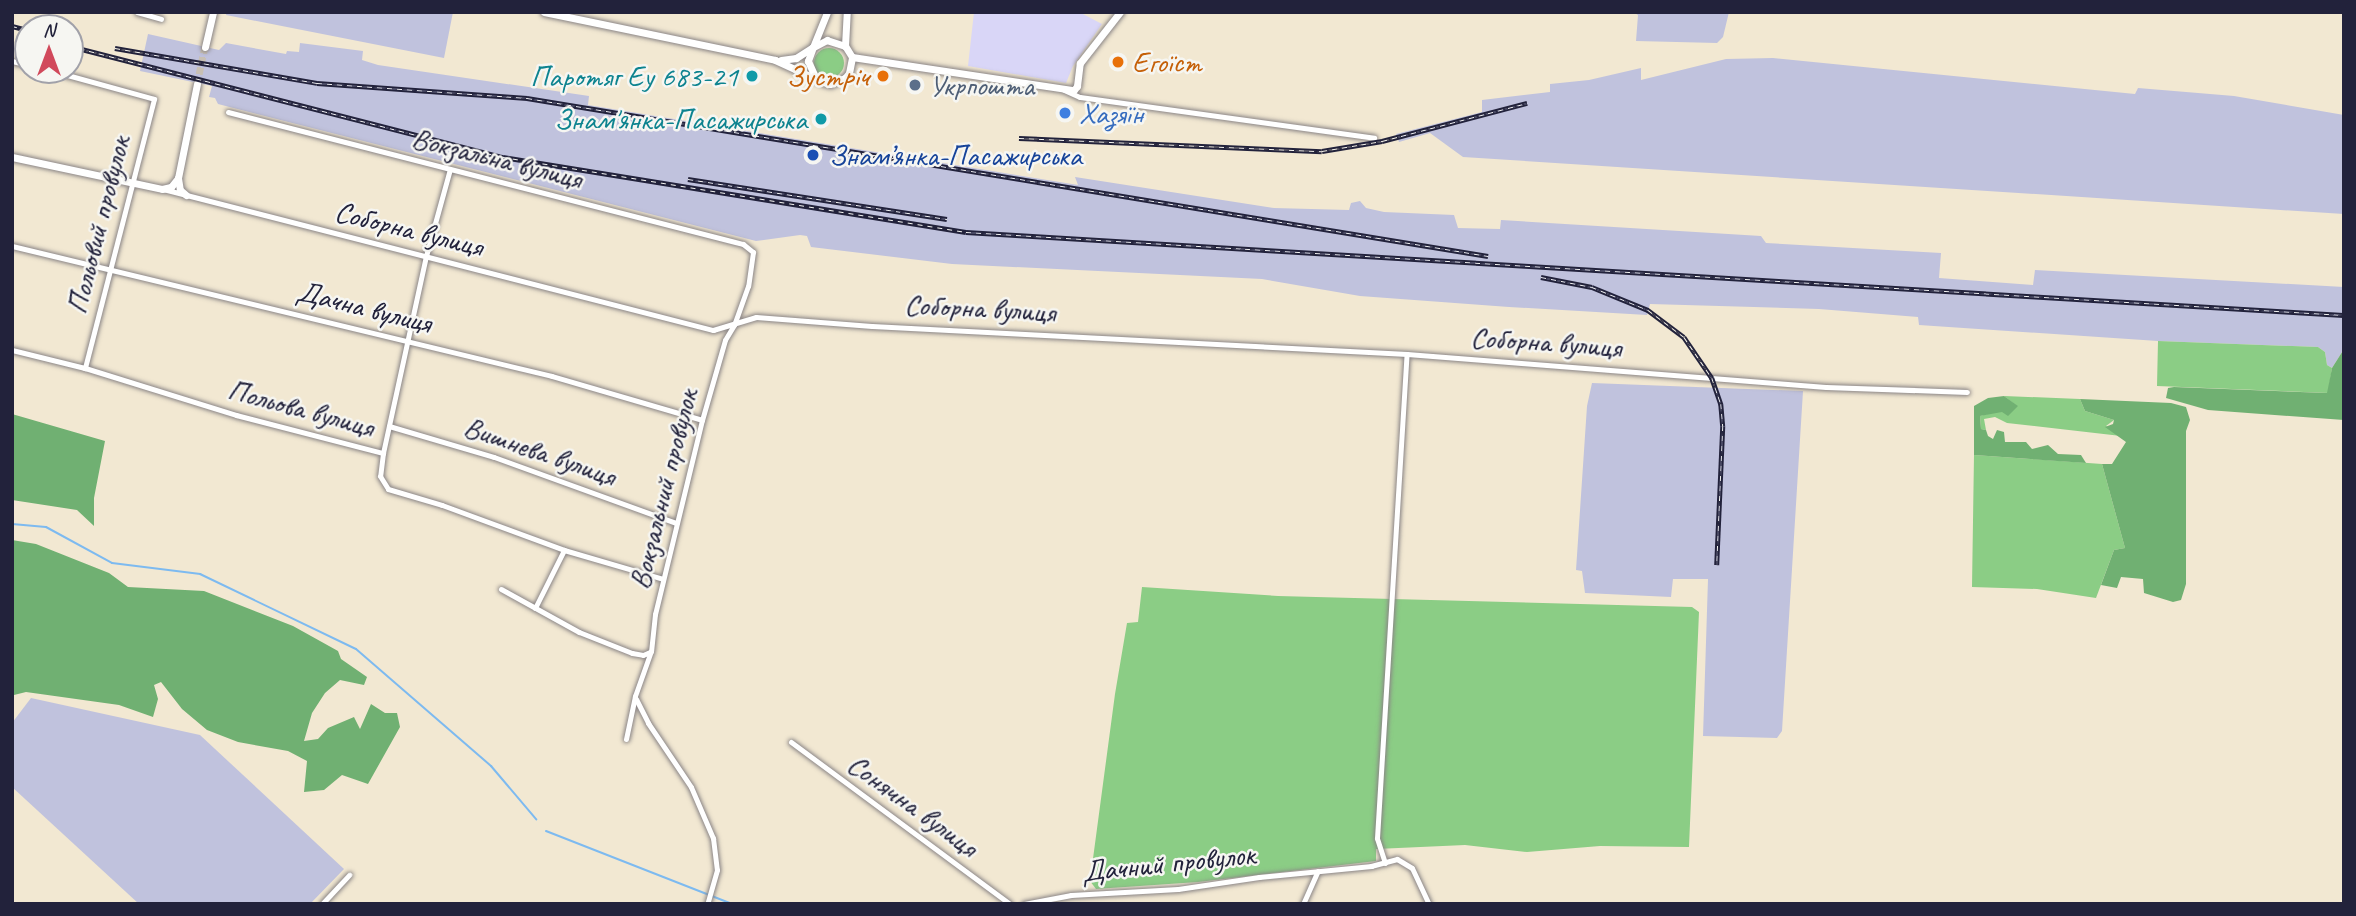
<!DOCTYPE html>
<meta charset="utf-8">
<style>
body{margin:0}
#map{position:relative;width:2356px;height:916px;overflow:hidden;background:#f2e8d2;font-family:Caveat,sans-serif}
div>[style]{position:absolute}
.built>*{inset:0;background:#d9d6f7}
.industrial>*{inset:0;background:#c0c2dd}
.green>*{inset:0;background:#8bcd85}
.round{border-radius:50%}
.forest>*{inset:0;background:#70b072}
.stream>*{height:2px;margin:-1px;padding:0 1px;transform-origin:1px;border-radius:1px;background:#7dbaf0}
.tertiary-tunnel>*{height:7px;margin-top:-3.5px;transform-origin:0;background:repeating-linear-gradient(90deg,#c8c0b4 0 7px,transparent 0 10.5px)}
.roads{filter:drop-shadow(0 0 2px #8a8586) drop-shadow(0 0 2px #8a8586)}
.minor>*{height:5px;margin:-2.5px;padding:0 2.5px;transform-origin:2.5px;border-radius:2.5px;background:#fff}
.tertiary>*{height:7px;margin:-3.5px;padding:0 3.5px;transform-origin:3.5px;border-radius:3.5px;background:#fff}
.rail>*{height:4.5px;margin-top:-2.25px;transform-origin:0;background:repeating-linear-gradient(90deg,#f6f6f2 0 5px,#22223b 0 10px);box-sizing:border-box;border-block:2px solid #22223b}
.dots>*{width:19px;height:19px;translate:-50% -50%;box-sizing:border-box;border:4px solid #f6f6f2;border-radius:50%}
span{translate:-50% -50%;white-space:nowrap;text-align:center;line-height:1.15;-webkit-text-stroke:5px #f6f6f2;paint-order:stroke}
.food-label{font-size:30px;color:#c56008}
.left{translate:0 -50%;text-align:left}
.right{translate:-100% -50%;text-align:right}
.culture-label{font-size:30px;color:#0d838f}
.service-label{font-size:30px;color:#4e5e75}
.shop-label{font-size:30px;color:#366cbe}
.transit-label{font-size:30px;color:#164399}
.street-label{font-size:30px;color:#22223b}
.frame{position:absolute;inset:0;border:14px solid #22223b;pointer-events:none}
.north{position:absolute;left:14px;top:14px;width:70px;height:70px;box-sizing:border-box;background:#f6f6f2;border:2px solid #a1a1a9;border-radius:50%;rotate:0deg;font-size:19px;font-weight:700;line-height:28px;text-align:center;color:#22223b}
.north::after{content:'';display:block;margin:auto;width:24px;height:32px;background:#d1495b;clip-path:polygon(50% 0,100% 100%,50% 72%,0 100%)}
</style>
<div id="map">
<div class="built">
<i style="clip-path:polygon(974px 12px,1079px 12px,1102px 24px,1073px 66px,1066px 83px,968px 66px)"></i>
</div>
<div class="industrial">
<i style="clip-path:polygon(227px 12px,453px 12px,444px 58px,226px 15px)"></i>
<i style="clip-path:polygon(1633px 12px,1729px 12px,1723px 37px,1717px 43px,1636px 41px,1638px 15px)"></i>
<i style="clip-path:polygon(148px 34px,219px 50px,226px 43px,286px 54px,287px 51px,299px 52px,300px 43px,363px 51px,362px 60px,378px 65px,589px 96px,588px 105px,1078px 185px,1075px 177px,1274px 208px,1349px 210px,1351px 203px,1360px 201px,1366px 208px,1384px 212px,1454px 215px,1458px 228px,1500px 229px,1501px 220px,1761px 236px,1766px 243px,1941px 253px,1939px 278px,2033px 285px,2035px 270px,2344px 287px,2344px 349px,2332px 368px,2327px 365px,2325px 352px,2318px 347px,2158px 341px,1919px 325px,1918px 317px,1819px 309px,1650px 304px,1647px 315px,1509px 307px,1360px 296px,1262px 279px,952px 264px,811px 247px,807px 236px,800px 235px,756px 241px,218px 104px,215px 98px,209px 97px,212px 86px,140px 71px)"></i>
<i style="clip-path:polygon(1773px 58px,2135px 94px,2138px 88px,2234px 96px,2344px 115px,2344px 214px,1463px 157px,1430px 133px,1399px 142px,1396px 134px,1482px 112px,1482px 100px,1550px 92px,1550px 84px,1589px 80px,1641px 68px,1641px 80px,1726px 59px)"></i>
<i style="clip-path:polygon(1592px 383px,1803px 391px,1782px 731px,1777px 738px,1703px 736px,1708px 579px,1673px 579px,1671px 597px,1585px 593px,1582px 571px,1576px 570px,1587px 406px)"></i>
<i style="clip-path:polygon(31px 698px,200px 735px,344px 869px,310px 904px,139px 904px,12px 787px,12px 723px)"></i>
</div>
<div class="green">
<i class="round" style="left:814px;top:48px;width:30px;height:30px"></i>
<i style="clip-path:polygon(2158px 341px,2318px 347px,2325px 352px,2327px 365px,2332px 368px,2328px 393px,2157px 386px)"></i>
<i style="clip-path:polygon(2004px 396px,2080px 399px,2085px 411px,2114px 420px,2106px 426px,2121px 436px,2007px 423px,1995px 417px,1984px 419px,1986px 430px,1981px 429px,1980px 416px,2017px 406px)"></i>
<i style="clip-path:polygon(1974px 455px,2102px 464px,2125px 548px,2114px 550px,2096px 598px,2037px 589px,1972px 587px)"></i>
<i style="clip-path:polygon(1142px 587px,1278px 596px,1692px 607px,1699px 612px,1689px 847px,1600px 846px,1527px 852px,1465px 845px,1376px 849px,1376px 861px,1198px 882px,1096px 889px,1090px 881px,1115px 694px,1127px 623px,1138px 622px)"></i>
</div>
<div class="forest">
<i style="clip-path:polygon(2344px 349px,2344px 420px,2208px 410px,2166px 398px,2168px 388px,2174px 387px,2327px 393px,2332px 368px)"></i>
<i style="clip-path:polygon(2004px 396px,2018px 406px,2008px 416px,2002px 412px,1980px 416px,1981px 429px,1986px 430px,1988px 436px,1993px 439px,1997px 430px,2004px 432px,2005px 442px,2026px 442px,2032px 449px,2048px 445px,2058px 454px,2081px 455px,2086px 463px,1974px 455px,1974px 406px,1988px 398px)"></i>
<i style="clip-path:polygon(2080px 399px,2171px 403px,2186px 407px,2190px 420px,2186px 431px,2186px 584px,2181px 600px,2173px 602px,2144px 593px,2143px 579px,2121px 577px,2117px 588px,2101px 585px,2114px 550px,2125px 548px,2102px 464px,2112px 464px,2126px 442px,2105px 427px,2113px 424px,2114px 420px,2085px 411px)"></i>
<i style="clip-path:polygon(12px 414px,105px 441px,94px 498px,94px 526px,77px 510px,12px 500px)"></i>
<i style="clip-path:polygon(12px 540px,36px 544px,109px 573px,128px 587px,204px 591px,293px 626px,338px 651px,341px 659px,367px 677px,364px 685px,340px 680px,325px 693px,312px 713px,304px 741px,318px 739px,328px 728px,354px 717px,360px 729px,371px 704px,385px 713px,397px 713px,400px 727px,368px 784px,342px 775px,324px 790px,304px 792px,307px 761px,288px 751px,238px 742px,207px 730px,182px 709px,161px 682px,154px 685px,158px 699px,153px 717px,119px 705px,26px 692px,14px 695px)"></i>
</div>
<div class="stream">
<i style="left:12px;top:524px;width:34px;rotate:5deg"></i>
<i style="left:46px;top:527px;width:75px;rotate:28.6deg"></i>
<i style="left:112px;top:563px;width:89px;rotate:7.1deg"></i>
<i style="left:200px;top:574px;width:173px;rotate:25.7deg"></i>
<i style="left:356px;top:649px;width:179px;rotate:40.9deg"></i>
<i style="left:491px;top:766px;width:70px;rotate:49.7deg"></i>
<i style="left:546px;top:831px;width:200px;rotate:21.4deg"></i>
</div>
<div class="tertiary-tunnel">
<i style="left:197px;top:84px;width:38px;rotate:-78deg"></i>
</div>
<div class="roads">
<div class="minor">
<i style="left:137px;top:12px;width:25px;rotate:16deg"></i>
<i style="left:12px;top:61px;width:16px;rotate:14deg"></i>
<i style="left:49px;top:70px;width:109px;rotate:15.4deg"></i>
<i style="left:154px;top:99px;width:278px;rotate:104.4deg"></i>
<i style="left:1064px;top:90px;width:17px;rotate:24deg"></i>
<i style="left:1080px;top:97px;width:297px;rotate:7.9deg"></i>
<i style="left:228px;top:112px;width:532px;rotate:14.38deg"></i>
<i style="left:743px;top:244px;width:13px;rotate:39deg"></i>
<i style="left:753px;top:252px;width:34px;rotate:98deg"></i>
<i style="left:748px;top:286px;width:41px;rotate:109.7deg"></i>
<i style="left:734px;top:325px;width:17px;rotate:121deg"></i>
<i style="left:725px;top:340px;width:83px;rotate:106deg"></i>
<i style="left:702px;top:420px;width:200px;rotate:103.6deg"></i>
<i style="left:655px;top:614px;width:37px;rotate:96deg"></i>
<i style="left:651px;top:651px;width:48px;rotate:109.6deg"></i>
<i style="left:635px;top:696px;width:44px;rotate:101.8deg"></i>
<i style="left:163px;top:189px;width:568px;rotate:14.38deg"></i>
<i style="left:713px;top:330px;width:45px;rotate:-16.8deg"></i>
<i style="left:756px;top:317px;width:116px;rotate:4.4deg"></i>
<i style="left:872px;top:326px;width:536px;rotate:3deg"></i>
<i style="left:1407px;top:354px;width:420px;rotate:4.5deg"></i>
<i style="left:1826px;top:387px;width:141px;rotate:2deg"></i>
<i style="left:12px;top:246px;width:555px;rotate:13.54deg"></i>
<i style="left:552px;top:376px;width:156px;rotate:16.3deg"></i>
<i style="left:12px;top:350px;width:75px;rotate:13.9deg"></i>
<i style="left:85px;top:368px;width:158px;rotate:17.3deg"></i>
<i style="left:236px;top:415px;width:152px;rotate:14.5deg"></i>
<i style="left:383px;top:453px;width:23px;rotate:97deg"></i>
<i style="left:380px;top:476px;width:15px;rotate:58deg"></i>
<i style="left:388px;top:489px;width:56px;rotate:16.5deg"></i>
<i style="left:442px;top:505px;width:130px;rotate:20.2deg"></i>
<i style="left:564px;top:550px;width:103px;rotate:16.3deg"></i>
<i style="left:389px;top:426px;width:109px;rotate:16.4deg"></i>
<i style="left:494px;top:457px;width:194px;rotate:19.9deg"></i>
<i style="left:383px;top:453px;width:202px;rotate:-77.7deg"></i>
<i style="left:426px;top:256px;width:90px;rotate:-74.6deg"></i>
<i style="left:501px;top:589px;width:89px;rotate:28.9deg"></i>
<i style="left:579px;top:632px;width:57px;rotate:21.6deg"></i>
<i style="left:632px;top:653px;width:11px;rotate:10deg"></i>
<i style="left:643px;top:655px;width:8px;rotate:-23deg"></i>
<i style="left:535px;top:608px;width:65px;rotate:-63.4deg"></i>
<i style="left:636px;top:699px;width:27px;rotate:63deg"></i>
<i style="left:648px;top:723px;width:77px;rotate:56.1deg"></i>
<i style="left:691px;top:787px;width:56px;rotate:66.7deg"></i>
<i style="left:713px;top:838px;width:32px;rotate:83deg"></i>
<i style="left:717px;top:870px;width:35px;rotate:106deg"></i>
<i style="left:791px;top:742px;width:272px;rotate:36.5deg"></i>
<i style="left:1385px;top:863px;width:26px;rotate:-108deg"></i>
<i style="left:1377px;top:838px;width:485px;rotate:-86.5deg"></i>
<i style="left:322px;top:904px;width:40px;rotate:-47deg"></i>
<i style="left:1024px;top:904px;width:48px;rotate:-10.8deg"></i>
<i style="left:1071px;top:895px;width:107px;rotate:-3.2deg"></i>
<i style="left:1178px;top:889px;width:82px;rotate:-8.4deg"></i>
<i style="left:1259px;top:877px;width:113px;rotate:-5.6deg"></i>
<i style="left:1371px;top:866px;width:27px;rotate:-15deg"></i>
<i style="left:1397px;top:859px;width:17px;rotate:31deg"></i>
<i style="left:1412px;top:868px;width:40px;rotate:65deg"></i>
<i style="left:1303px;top:904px;width:36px;rotate:-66deg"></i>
</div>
<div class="tertiary">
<i style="left:544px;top:12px;width:236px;rotate:11.7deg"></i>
<i style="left:775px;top:60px;width:53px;rotate:24.6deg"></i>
<i style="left:823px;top:82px;width:7px;rotate:16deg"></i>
<i style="left:830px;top:84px;width:16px;rotate:-22deg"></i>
<i style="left:845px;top:78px;width:6px;rotate:-51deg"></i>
<i style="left:849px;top:73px;width:16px;rotate:-79deg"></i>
<i style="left:852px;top:57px;width:13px;rotate:-122deg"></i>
<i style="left:845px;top:46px;width:19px;rotate:-162deg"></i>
<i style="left:827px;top:40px;width:16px;rotate:153deg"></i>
<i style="left:813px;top:47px;width:15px;rotate:110deg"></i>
<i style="left:808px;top:61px;width:20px;rotate:66deg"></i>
<i style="left:845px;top:46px;width:34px;rotate:-87deg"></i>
<i style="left:205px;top:47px;width:36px;rotate:-77deg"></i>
<i style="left:852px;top:57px;width:224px;rotate:8.5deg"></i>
<i style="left:1074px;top:90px;width:5px;rotate:-53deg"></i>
<i style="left:1077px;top:86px;width:23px;rotate:-83deg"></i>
<i style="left:1080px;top:63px;width:65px;rotate:-51.9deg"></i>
<i style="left:781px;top:60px;width:15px;rotate:-8deg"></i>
<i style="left:796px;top:58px;width:20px;rotate:-33deg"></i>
<i style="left:813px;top:47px;width:38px;rotate:-68deg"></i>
<i style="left:12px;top:157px;width:153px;rotate:12deg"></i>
<i style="left:162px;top:189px;width:9px;rotate:-13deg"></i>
<i style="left:171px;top:187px;width:11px;rotate:-52deg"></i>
<i style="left:178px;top:178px;width:96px;rotate:-78.6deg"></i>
<i style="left:178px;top:178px;width:12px;rotate:81deg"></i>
<i style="left:180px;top:190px;width:8px;rotate:40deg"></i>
</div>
</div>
<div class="rail">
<i style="left:12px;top:26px;width:16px;rotate:14deg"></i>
<i style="left:70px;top:46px;width:447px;rotate:14.4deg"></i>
<i style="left:503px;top:157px;width:469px;rotate:9.2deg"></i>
<i style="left:966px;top:232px;width:1380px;rotate:3.45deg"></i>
<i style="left:115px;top:48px;width:205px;rotate:9.8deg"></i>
<i style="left:317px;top:83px;width:211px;rotate:4.1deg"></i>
<i style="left:527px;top:98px;width:974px;rotate:9.34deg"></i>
<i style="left:1019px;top:138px;width:303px;rotate:2.5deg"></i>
<i style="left:1322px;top:151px;width:61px;rotate:-9.5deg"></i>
<i style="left:1382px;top:141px;width:150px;rotate:-14.7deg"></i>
<i style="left:688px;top:179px;width:262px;rotate:8.8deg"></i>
<i style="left:1541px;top:277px;width:52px;rotate:11.1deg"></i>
<i style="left:1592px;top:287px;width:61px;rotate:22.3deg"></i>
<i style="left:1648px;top:310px;width:45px;rotate:36.9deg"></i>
<i style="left:1684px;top:337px;width:50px;rotate:55.7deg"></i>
<i style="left:1712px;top:378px;width:28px;rotate:71deg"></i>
<i style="left:1721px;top:404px;width:22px;rotate:85deg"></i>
<i style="left:1723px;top:426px;width:139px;rotate:92.5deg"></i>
</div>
<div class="dots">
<i style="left:1118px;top:62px;background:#e8710a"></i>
<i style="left:752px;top:76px;background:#0f9aa8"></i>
<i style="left:883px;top:76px;background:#e8710a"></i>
<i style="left:915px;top:85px;background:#5c6f8a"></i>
<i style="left:1065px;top:113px;background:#3f7fe0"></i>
<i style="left:821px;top:119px;background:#0f9aa8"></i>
<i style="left:813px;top:155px;background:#1a4fb4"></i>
</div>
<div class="food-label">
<span class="left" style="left:1132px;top:62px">Егоїст</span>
<span class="right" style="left:869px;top:76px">Зустріч</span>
</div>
<div class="culture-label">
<span class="right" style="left:738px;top:76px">Паротяг Еу 683-21</span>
<span class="right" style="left:807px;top:119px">Знам'янка-Пасажирська</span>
</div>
<div class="service-label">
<span class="left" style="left:929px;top:85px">Укрпошта</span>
</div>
<div class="shop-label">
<span class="left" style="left:1079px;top:113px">Хазяїн</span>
</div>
<div class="transit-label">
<span class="left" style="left:829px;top:155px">Знам’янка-Пасажирська</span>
</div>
<div class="street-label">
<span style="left:497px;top:158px;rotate:14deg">Вокзальна вулиця</span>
<span style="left:98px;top:225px;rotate:-76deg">Польовий провулок</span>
<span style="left:409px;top:229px;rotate:14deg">Соборна вулиця</span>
<span style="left:364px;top:307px;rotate:14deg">Дачна вулиця</span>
<span style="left:980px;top:308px;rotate:3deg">Соборна вулиця</span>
<span style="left:1546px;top:342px;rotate:4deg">Соборна вулиця</span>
<span style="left:301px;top:408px;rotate:15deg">Польова вулиця</span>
<span style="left:540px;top:451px;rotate:19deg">Вишнева вулиця</span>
<span style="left:663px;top:489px;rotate:-76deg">Вокзальний провулок</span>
<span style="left:913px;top:805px;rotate:36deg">Сонячна вулиця</span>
<span style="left:1168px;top:863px;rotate:-6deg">Дачний провулок</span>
</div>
<div class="frame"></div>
<div class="north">N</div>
</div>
